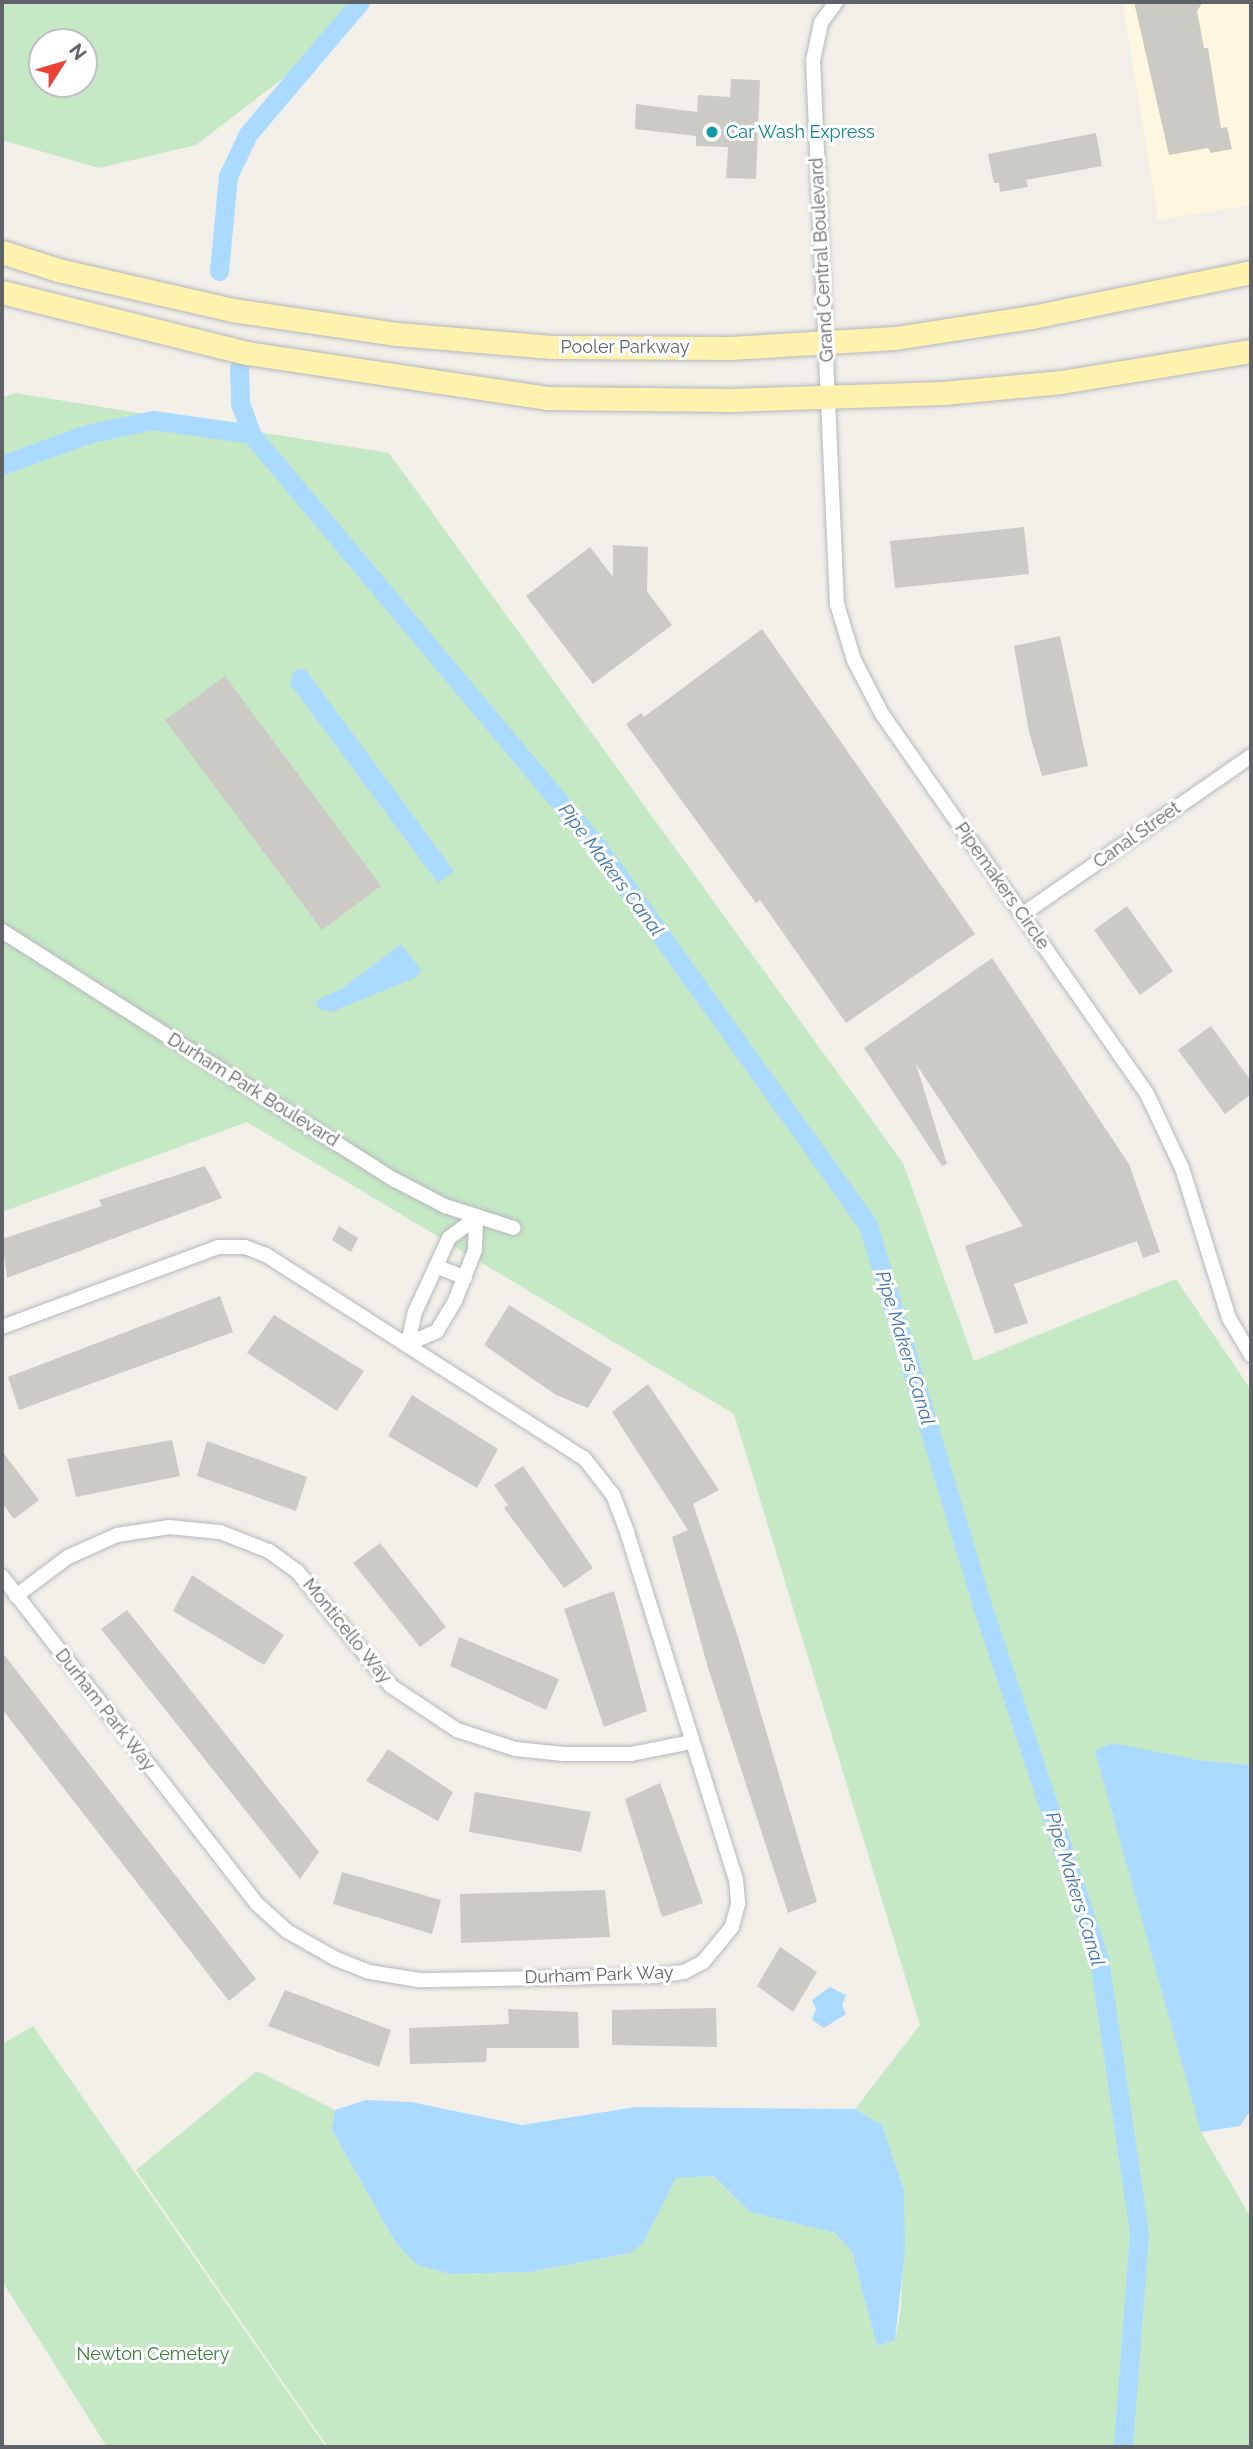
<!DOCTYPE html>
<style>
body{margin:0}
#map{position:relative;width:1253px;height:2449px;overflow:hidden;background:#f1efe8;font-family:Raleway,sans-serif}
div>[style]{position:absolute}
.commercial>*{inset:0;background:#fef7e0}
.green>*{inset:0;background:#c5e8c5}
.water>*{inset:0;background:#aadaff}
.canal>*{height:19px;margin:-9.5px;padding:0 9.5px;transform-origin:9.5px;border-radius:9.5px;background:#aadaff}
.building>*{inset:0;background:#cccac5}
.roads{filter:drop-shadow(0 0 2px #b5b8bc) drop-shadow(0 0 2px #b5b8bc)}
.street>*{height:14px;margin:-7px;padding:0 7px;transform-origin:7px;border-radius:7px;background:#fff}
.primary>*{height:23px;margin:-11.5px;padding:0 11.5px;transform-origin:11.5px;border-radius:11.5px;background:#fff2af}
.dots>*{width:19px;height:19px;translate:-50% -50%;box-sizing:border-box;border:4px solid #fff;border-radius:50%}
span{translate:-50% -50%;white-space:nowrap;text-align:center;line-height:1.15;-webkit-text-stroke:6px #fff;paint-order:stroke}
.culture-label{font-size:18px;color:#0d838f}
.left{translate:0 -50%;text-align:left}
.street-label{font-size:18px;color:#5f6368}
.park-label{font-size:18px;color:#348238}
.water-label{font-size:19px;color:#4174aa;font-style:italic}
.frame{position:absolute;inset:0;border:4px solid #5f6368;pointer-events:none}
.north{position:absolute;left:28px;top:28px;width:70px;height:70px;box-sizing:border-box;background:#fff;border:2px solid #bfc1c3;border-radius:50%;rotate:53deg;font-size:19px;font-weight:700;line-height:28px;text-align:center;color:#5f6368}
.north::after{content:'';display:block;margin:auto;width:24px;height:32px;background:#ea4335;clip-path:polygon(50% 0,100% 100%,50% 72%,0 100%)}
</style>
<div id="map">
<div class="commercial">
<i style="clip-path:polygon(1123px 2px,1251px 2px,1251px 205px,1158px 220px)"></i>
</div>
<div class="green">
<i style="clip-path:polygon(evenodd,2px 2px,359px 2px,316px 53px,196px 145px,99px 168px,2px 140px,2px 2px,42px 42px,84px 42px,84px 84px,42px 84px,42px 42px)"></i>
<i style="clip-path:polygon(15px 393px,389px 453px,903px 1163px,974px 1361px,1176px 1279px,1251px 1390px,1251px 1765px,1197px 1760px,1201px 2132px,1251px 2218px,1251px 2447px,328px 2447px,136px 2170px,257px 2071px,335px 2110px,332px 2130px,394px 2240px,449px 2274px,530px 2272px,630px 2253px,676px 2178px,713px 2176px,750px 2212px,835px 2233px,852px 2252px,877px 2346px,895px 2340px,901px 2309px,904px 2190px,882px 2125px,855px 2109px,920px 2025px,734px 1414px,247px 1122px,2px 1212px,2px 398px)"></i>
<i style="clip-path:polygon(33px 2026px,326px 2447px,107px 2447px,2px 2281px,2px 2044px)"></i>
</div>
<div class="water">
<i style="clip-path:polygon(305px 669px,454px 871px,438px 883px,290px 684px,294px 671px)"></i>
<i style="clip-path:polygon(401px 944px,421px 970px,417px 977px,331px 1012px,319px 1009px,316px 1001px,343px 988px)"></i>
<i style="clip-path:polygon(1112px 1743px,1197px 1760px,1251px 1765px,1251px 2110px,1240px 2126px,1201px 2132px,1095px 1751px)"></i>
<i style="clip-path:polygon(830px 1987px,846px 1995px,842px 2005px,846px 2014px,824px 2028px,812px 2020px,816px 2009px,812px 2000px)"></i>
<i style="clip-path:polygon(366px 2100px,411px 2102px,522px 2125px,636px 2107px,855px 2109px,882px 2125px,904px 2190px,905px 2249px,895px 2340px,877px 2346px,852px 2252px,835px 2233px,750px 2212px,713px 2176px,676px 2178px,643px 2243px,630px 2253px,530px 2272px,449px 2274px,416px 2264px,394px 2240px,332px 2130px,335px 2110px)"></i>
</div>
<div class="canal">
<i style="left:219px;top:271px;width:95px;rotate:-84.6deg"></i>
<i style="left:228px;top:176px;width:47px;rotate:-64.5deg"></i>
<i style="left:248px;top:134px;width:173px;rotate:-49.7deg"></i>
<i style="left:239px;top:368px;width:35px;rotate:88deg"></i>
<i style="left:240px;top:403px;width:33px;rotate:70deg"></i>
<i style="left:251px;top:434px;width:542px;rotate:50.02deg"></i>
<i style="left:599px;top:849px;width:462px;rotate:54.4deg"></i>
<i style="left:868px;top:1225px;width:394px;rotate:73.3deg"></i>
<i style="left:981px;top:1602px;width:376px;rotate:71.7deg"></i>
<i style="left:1099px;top:1959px;width:278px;rotate:81.7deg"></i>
<i style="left:1139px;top:2234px;width:214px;rotate:94.3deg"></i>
<i style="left:2px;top:465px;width:90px;rotate:-20deg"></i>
<i style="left:87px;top:434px;width:67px;rotate:-12deg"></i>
<i style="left:153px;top:420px;width:99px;rotate:8.1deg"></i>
</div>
<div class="building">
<i style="clip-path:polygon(1134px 2px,1203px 2px,1197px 11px,1204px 48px,1208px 48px,1221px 128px,1227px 127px,1232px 149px,1211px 153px,1208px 148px,1169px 155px)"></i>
<i style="clip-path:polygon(731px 79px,760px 80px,756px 179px,726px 178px,728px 147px,696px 146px,696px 136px,635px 129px,636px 104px,697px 112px,698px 95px,730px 97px)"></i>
<i style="clip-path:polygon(1096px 133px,1102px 166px,1026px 180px,1028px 187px,1000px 192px,999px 183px,994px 183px,988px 154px)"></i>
<i style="clip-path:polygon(1024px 527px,1029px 574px,895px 588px,890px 541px)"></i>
<i style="clip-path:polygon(613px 545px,648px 547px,647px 591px,672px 625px,593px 684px,526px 596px,590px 547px,613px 577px)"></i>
<i style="clip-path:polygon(762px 629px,975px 934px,846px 1023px,760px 900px,756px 903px,626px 724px,641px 713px,644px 717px)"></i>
<i style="clip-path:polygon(1060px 636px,1088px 766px,1042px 776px,1029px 732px,1014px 646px)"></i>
<i style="clip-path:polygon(225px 676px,381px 886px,322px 930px,165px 720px)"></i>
<i style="clip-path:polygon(1127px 906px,1173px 971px,1140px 995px,1094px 930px)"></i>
<i style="clip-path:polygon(992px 958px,1129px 1164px,1160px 1252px,1143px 1258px,1137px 1241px,1014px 1284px,1028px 1323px,995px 1334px,965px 1246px,1023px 1226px,916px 1064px,947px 1164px,942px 1166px,864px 1048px)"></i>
<i style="clip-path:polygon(1211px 1026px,1251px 1081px,1251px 1094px,1225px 1114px,1178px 1050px)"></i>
<i style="clip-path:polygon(205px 1166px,222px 1198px,7px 1278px,2px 1239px,102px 1206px,99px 1200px)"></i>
<i style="clip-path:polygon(339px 1226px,358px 1238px,351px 1252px,332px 1240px)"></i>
<i style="clip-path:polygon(220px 1296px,233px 1332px,19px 1410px,8px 1377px)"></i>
<i style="clip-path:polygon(509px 1305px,612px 1369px,588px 1408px,556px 1395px,484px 1345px)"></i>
<i style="clip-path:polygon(274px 1315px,364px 1371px,337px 1411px,247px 1353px)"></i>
<i style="clip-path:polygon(648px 1384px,719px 1490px,693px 1504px,738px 1637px,817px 1902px,788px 1913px,708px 1668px,672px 1537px,688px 1530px,612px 1412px)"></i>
<i style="clip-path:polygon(412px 1395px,498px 1449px,477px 1488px,388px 1436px)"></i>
<i style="clip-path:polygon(172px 1440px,180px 1476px,76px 1497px,67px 1459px)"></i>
<i style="clip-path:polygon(207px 1441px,307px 1477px,296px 1511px,197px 1476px)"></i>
<i style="clip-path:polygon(2px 1451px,39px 1500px,14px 1519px,2px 1503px)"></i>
<i style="clip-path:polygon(523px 1466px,593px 1568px,564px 1588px,504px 1508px,508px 1505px,494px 1485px)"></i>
<i style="clip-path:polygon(380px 1543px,446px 1627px,420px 1647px,353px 1563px)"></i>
<i style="clip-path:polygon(192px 1575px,284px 1635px,264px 1665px,173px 1611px)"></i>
<i style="clip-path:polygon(614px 1591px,647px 1711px,604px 1727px,564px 1609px)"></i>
<i style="clip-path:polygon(127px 1610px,319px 1852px,300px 1879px,101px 1629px)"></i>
<i style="clip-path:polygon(459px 1637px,559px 1679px,546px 1710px,450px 1666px)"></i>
<i style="clip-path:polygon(2px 1652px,256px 1979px,229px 2001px,2px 1709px)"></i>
<i style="clip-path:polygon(388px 1749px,453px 1792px,438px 1821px,366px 1781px)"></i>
<i style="clip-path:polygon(660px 1783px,703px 1903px,662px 1917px,625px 1799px)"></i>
<i style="clip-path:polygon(475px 1792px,591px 1812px,581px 1852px,469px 1832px)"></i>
<i style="clip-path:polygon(342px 1872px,441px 1900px,432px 1934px,333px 1904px)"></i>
<i style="clip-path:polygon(605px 1890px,610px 1937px,461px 1943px,460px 1894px)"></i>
<i style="clip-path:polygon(780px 1947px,817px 1972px,793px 2012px,757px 1986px)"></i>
<i style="clip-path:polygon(285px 1990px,391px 2030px,379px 2067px,268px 2026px)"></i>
<i style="clip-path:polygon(716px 2008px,717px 2047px,612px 2045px,612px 2010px)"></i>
<i style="clip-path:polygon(508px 2009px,578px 2012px,579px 2048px,487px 2048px,486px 2062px,410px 2064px,409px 2028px,509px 2024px)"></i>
</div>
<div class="roads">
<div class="street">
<i style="left:836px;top:2px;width:26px;rotate:126deg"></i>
<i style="left:821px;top:23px;width:39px;rotate:102deg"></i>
<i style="left:813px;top:61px;width:544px;rotate:87.47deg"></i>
<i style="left:837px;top:604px;width:59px;rotate:73.1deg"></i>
<i style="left:854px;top:660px;width:61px;rotate:62.6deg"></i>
<i style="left:882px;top:714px;width:463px;rotate:55.1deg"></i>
<i style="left:1147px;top:1094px;width:82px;rotate:64.7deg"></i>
<i style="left:1182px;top:1168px;width:157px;rotate:72.6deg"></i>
<i style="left:1229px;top:1318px;width:43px;rotate:59.3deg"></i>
<i style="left:1023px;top:914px;width:277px;rotate:-34.7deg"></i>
<i style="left:2px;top:931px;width:465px;rotate:32.4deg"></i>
<i style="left:395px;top:1180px;width:56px;rotate:27.5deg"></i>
<i style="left:445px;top:1206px;width:72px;rotate:17.7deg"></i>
<i style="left:438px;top:1267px;width:29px;rotate:22deg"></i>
<i style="left:2px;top:1327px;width:230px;rotate:-20.3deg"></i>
<i style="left:218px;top:1247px;width:27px"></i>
<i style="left:245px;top:1247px;width:22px;rotate:21deg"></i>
<i style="left:266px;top:1255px;width:377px;rotate:32.6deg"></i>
<i style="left:584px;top:1458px;width:47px;rotate:51.9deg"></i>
<i style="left:613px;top:1495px;width:40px;rotate:69deg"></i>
<i style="left:627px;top:1532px;width:364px;rotate:72.6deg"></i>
<i style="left:736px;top:1879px;width:25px;rotate:85deg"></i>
<i style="left:738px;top:1904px;width:24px;rotate:105deg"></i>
<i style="left:732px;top:1927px;width:45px;rotate:129.6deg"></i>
<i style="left:703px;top:1962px;width:21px;rotate:152deg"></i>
<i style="left:684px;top:1972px;width:27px;rotate:172deg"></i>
<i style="left:657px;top:1976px;width:238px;rotate:179deg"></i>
<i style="left:419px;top:1980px;width:51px;rotate:-170.9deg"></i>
<i style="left:369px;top:1972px;width:35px;rotate:-158deg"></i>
<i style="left:336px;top:1959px;width:56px;rotate:-150.3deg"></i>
<i style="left:287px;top:1931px;width:40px;rotate:-138deg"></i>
<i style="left:257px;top:1904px;width:415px;rotate:-127.9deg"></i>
<i style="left:408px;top:1344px;width:32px;rotate:-24deg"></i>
<i style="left:437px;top:1331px;width:35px;rotate:-59deg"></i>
<i style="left:455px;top:1301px;width:55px;rotate:-68.6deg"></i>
<i style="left:475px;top:1250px;width:32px;rotate:-88deg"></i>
<i style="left:408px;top:1344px;width:33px;rotate:-78deg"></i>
<i style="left:415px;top:1312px;width:81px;rotate:-65.3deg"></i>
<i style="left:449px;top:1238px;width:34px;rotate:-37deg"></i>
<i style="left:16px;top:1596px;width:65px;rotate:-36.9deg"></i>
<i style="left:68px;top:1557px;width:54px;rotate:-24.2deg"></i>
<i style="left:117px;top:1535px;width:53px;rotate:-8.7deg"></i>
<i style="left:169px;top:1527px;width:51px;rotate:5.6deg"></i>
<i style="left:220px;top:1532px;width:53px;rotate:21.2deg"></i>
<i style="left:269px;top:1551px;width:34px;rotate:36deg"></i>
<i style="left:297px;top:1571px;width:149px;rotate:50.7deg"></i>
<i style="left:391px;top:1686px;width:79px;rotate:33.7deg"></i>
<i style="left:457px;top:1730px;width:61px;rotate:18.1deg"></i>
<i style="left:515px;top:1749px;width:49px;rotate:5.8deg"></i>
<i style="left:564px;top:1754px;width:67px"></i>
<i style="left:631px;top:1754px;width:61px;rotate:-11.3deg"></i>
</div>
<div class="primary">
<i style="left:2px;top:252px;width:59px;rotate:17.8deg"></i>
<i style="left:58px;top:270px;width:179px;rotate:12.9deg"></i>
<i style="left:232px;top:310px;width:167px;rotate:8.3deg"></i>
<i style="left:397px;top:334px;width:155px;rotate:4.8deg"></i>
<i style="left:551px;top:347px;width:180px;rotate:0.3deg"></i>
<i style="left:731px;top:348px;width:164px;rotate:-3.5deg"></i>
<i style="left:895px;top:338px;width:139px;rotate:-8.7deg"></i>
<i style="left:1032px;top:317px;width:224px;rotate:-11.6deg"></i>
<i style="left:2px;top:292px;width:252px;rotate:14deg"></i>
<i style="left:247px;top:353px;width:303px;rotate:8.5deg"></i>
<i style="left:547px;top:398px;width:185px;rotate:0.6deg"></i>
<i style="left:732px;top:400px;width:211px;rotate:-1.9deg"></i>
<i style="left:943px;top:393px;width:119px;rotate:-5.3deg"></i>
<i style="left:1061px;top:382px;width:193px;rotate:-9.3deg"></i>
</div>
</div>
<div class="dots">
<i style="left:712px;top:132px;background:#0f9aa8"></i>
</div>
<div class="culture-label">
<span class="left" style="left:726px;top:132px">Car Wash Express</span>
</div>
<div class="street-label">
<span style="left:822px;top:260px;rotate:-93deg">Grand Central Boulevard</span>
<span style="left:625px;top:347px">Pooler Parkway</span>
<span style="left:1137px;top:835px;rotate:-35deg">Canal Street</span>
<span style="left:1002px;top:886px;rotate:55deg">Pipemakers Circle</span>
<span style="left:253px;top:1090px;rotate:32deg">Durham Park Boulevard</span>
<span style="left:347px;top:1631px;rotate:51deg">Monticello Way</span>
<span style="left:105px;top:1710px;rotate:52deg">Durham Park Way</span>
<span style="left:599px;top:1975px;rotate:-2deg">Durham Park Way</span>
</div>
<div class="park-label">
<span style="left:153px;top:2354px">Newton Cemetery</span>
</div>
<div class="water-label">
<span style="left:611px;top:870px;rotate:53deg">Pipe Makers Canal</span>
<span style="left:905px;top:1348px;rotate:73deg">Pipe Makers Canal</span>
<span style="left:1075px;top:1889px;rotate:73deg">Pipe Makers Canal</span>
</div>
<div class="frame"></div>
<div class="north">N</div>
</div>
